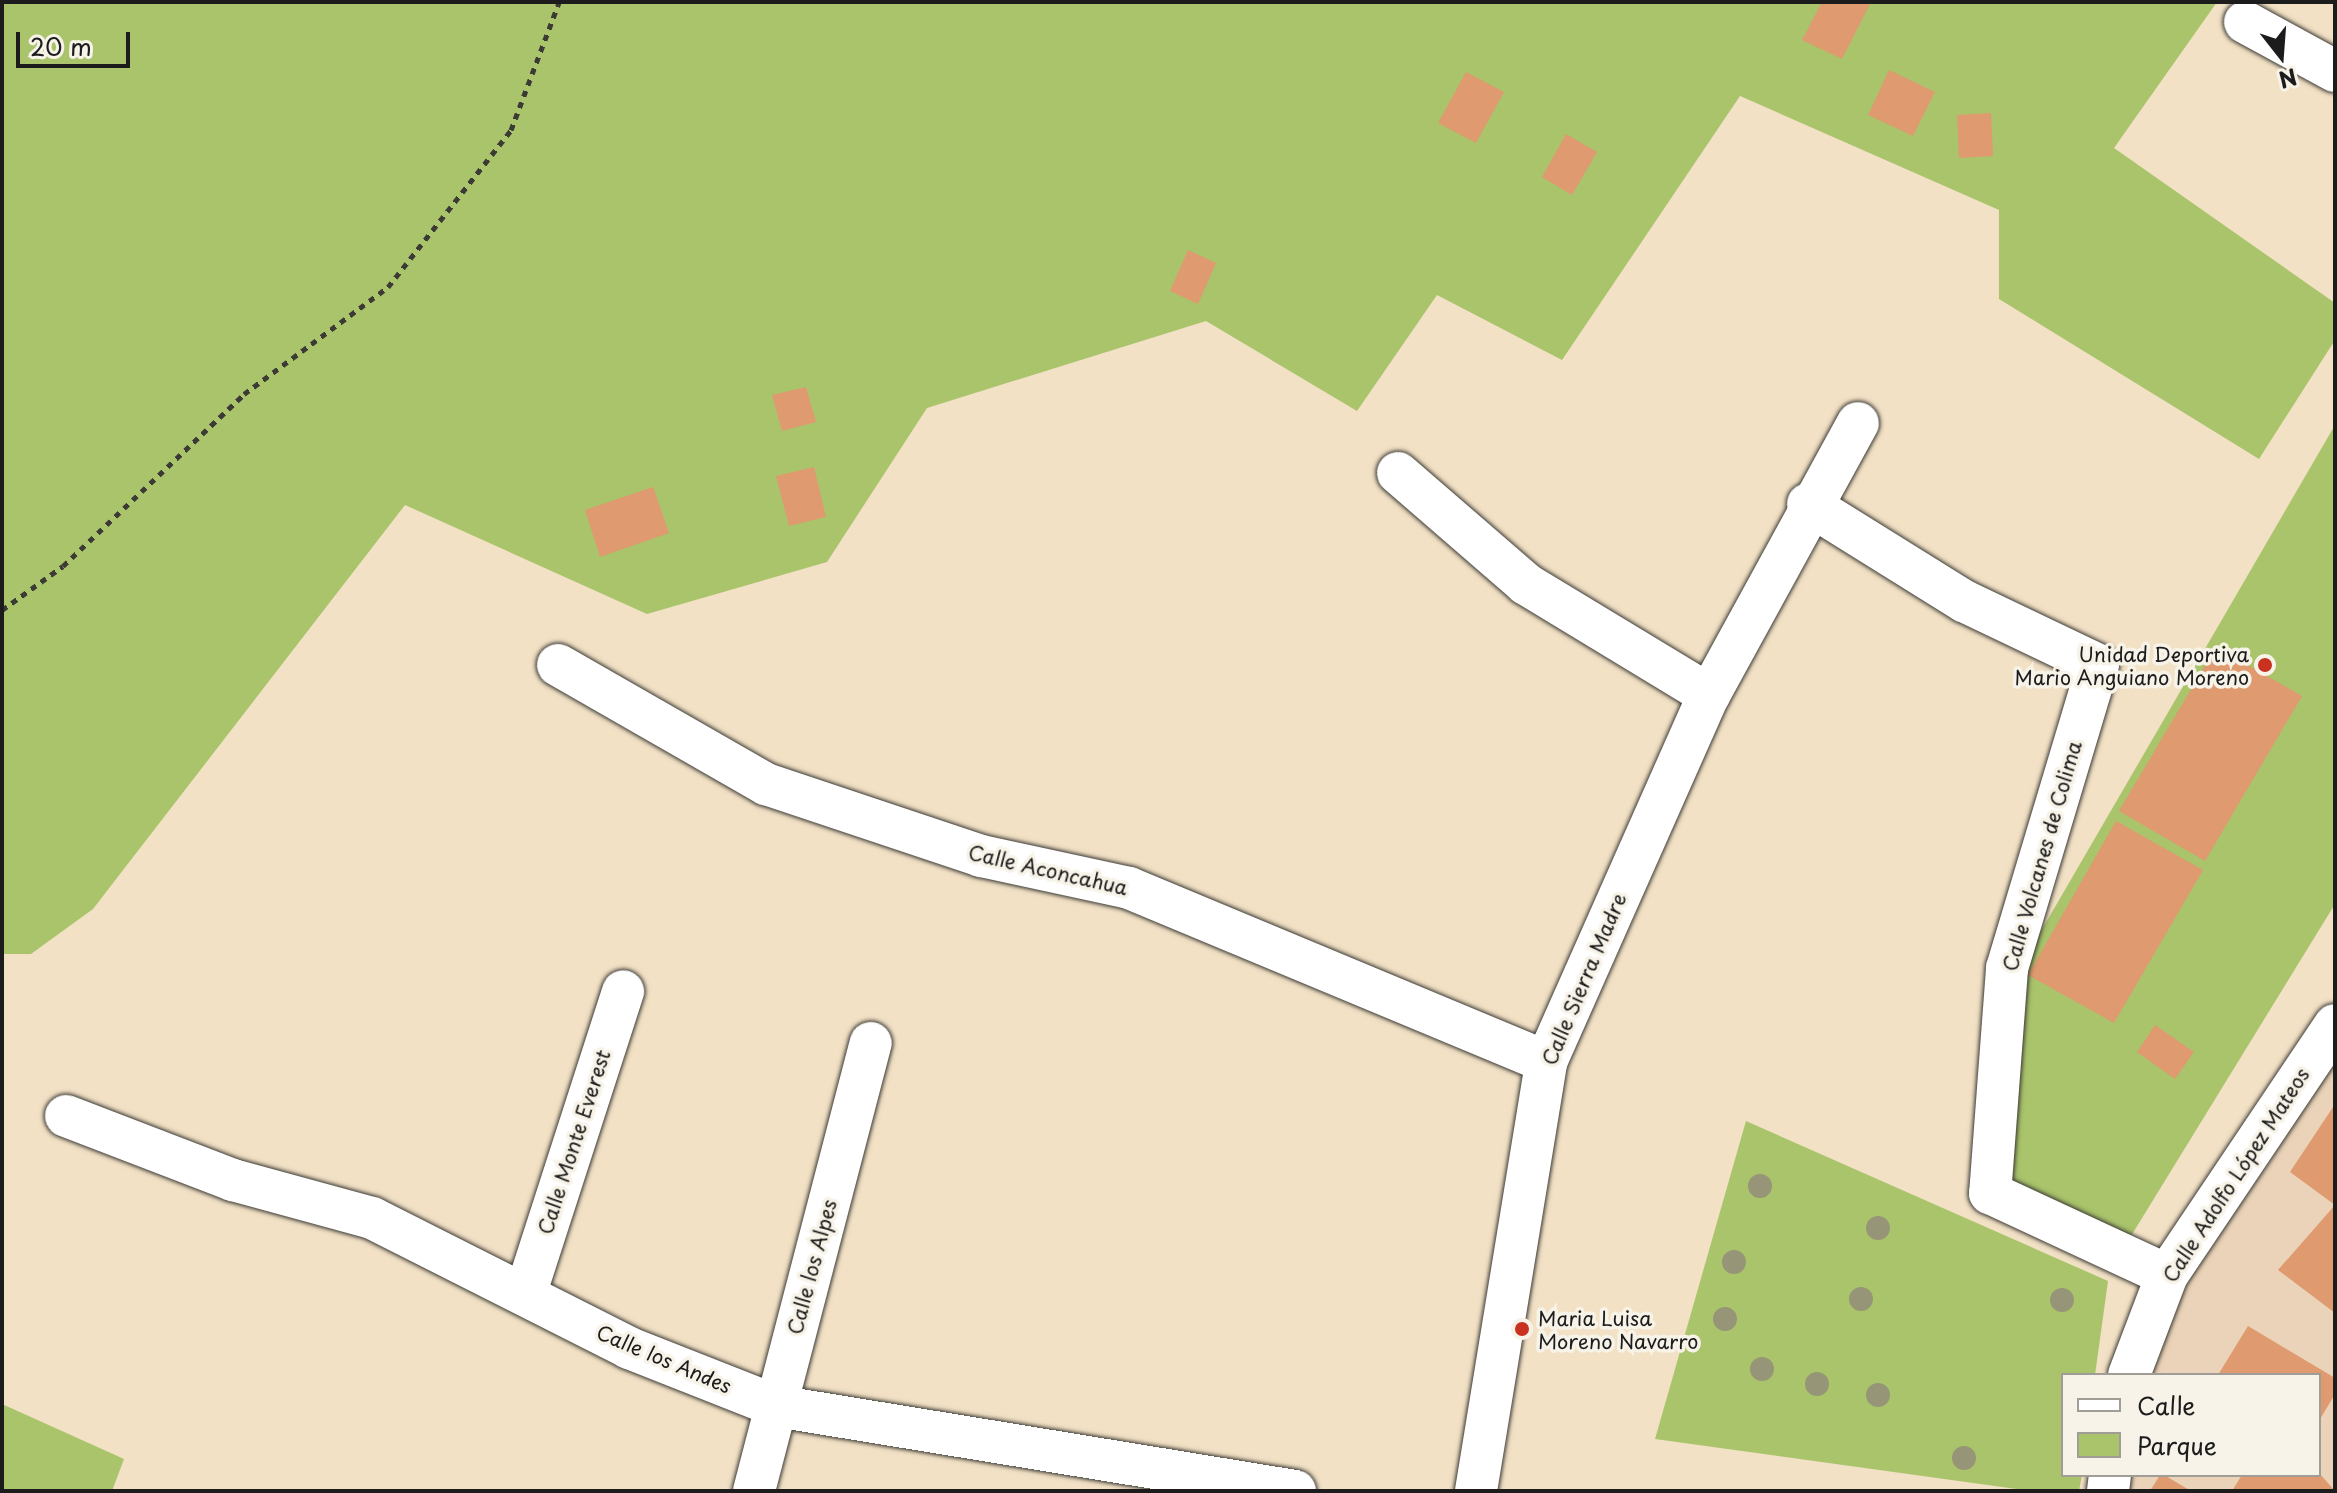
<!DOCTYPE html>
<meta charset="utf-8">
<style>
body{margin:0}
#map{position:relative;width:2337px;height:1493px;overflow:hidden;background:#f2e1c5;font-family:"Playpen Sans",sans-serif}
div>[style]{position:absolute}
.built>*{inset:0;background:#ead3b8}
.green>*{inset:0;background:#a9c46b}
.building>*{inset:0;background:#df9a6f}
.path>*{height:5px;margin-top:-2.5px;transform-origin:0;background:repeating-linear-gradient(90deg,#3c3a35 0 6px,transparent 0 12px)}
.roads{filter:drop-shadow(0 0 2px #3c3a35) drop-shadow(0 0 2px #3c3a35)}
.minor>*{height:42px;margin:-21px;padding:0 21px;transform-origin:21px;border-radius:21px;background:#fff}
.trees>*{width:24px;height:24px;margin:-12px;border-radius:50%;background:#979577}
.dots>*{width:22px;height:22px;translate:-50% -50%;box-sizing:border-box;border:4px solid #f7f3e8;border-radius:50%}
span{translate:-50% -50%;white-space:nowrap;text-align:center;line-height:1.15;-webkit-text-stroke:7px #f7f3e8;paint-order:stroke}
.poi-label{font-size:20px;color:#1c1c1c}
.right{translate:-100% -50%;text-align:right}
.left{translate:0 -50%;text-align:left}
.street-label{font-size:20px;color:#1c1c1c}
.frame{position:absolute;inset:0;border:4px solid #1c1c1c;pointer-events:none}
.legend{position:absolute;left:2061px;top:1373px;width:260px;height:104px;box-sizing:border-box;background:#f7f3e8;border:2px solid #9f9d96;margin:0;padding:10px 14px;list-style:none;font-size:24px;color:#1c1c1c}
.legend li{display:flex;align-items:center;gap:16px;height:40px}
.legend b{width:40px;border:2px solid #9f9d96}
.north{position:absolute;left:2241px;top:16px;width:80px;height:80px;-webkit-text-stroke:6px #f7f3e8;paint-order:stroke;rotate:163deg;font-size:22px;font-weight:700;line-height:32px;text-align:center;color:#1c1c1c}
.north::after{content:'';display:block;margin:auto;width:28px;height:36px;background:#1c1c1c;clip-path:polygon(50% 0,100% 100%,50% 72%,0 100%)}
.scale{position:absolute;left:16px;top:32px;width:114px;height:36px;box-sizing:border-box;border:4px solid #1c1c1c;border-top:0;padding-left:10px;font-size:24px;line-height:28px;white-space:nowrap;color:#1c1c1c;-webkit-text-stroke:6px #f7f3e8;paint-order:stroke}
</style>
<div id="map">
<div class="built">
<i style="clip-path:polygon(2335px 1044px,2335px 1491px,2123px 1491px,2125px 1475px,2319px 1475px,2319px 1375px,2142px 1375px,2177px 1285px)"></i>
</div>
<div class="green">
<i style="clip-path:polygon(2px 2px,2217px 2px,2114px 148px,2335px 303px,2335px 340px,2259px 459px,1999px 299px,1999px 210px,1740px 96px,1562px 360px,1437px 295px,1357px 411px,1206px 321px,927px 408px,827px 562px,647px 614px,405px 505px,93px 909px,31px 954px,2px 954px)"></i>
<i style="clip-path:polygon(2335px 425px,2335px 904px,2131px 1236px,2002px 1181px,2019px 969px)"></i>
<i style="clip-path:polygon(1746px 1121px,2108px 1281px,2095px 1375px,2063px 1375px,2063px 1475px,2082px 1475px,2079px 1491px,2031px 1491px,1655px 1439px)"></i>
<i style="clip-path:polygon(2px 1404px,124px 1459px,112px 1491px,2px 1491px)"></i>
</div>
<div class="building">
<i style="clip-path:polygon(1822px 2px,1871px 2px,1842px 59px,1802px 40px)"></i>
<i style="clip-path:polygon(1889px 70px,1935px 92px,1913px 136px,1868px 115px)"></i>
<i style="clip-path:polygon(1466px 72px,1504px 92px,1476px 143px,1438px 123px)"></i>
<i style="clip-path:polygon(1991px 113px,1993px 156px,1959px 158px,1957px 115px)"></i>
<i style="clip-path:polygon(1566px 134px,1597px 152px,1572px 195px,1542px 177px)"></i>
<i style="clip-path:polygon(1188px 250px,1216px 263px,1198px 304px,1170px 291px)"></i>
<i style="clip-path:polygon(806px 387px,816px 422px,782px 431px,772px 395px)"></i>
<i style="clip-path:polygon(814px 467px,826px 517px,789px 526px,776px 476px)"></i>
<i style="clip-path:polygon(653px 487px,669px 533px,600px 557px,585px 510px)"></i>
<i style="clip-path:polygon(2216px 647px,2302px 696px,2205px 861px,2119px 811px)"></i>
<i style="clip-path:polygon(2116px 821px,2203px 870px,2114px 1023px,2028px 975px)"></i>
<i style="clip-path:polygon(2155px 1025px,2194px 1052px,2175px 1079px,2137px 1052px)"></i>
<i style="clip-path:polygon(2335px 1104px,2335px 1313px,2278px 1270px,2335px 1205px,2290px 1172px)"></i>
<i style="clip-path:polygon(2248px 1326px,2335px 1378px,2335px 1394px,2319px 1421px,2319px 1375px,2218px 1375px)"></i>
<i style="clip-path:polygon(2319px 1473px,2335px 1491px,2232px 1491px,2242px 1475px)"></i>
<i style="clip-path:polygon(2160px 1475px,2164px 1475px,2191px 1491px,2150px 1491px)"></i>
</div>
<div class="path">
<i style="left:2px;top:610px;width:75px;rotate:-35.8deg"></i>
<i style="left:63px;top:566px;width:250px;rotate:-43.5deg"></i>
<i style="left:244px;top:394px;width:179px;rotate:-36.6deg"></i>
<i style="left:388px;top:287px;width:199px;rotate:-51.9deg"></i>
<i style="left:511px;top:130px;width:137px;rotate:-69.4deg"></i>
</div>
<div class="roads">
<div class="minor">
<i style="left:2245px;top:22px;width:102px;rotate:28.6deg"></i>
<i style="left:1398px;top:473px;width:169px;rotate:40.9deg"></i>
<i style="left:1526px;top:584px;width:214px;rotate:31.2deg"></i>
<i style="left:1808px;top:504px;width:184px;rotate:31.9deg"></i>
<i style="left:1964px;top:601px;width:148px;rotate:25.5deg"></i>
<i style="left:2098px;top:665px;width:317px;rotate:106.7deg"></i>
<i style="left:2007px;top:969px;width:225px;rotate:94.3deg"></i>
<i style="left:1990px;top:1193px;width:195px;rotate:24.9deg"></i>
<i style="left:558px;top:665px;width:240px;rotate:29.8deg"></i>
<i style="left:766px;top:784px;width:227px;rotate:18.5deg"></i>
<i style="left:981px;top:856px;width:151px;rotate:12.2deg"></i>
<i style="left:1129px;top:888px;width:452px;rotate:22.6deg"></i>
<i style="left:66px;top:1116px;width:179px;rotate:21deg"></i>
<i style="left:233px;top:1180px;width:144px;rotate:15.3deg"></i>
<i style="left:372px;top:1218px;width:288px;rotate:26.8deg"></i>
<i style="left:629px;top:1348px;width:158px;rotate:21.5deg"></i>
<i style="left:776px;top:1406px;width:526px;rotate:9.3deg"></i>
<i style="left:526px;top:1292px;width:316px;rotate:-72.1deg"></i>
<i style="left:2129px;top:1375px;width:107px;rotate:-69.2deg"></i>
<i style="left:2167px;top:1275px;width:301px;rotate:-56.1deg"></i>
<i style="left:754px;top:1491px;width:463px;rotate:-75.4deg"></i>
<i style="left:1476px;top:1491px;width:435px;rotate:-80.7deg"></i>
<i style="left:1546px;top:1062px;width:402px;rotate:-66.1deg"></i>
<i style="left:1709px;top:695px;width:310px;rotate:-61.3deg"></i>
<i style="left:2108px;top:1491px;width:16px;rotate:-83deg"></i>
</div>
</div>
<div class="trees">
<i style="left:1760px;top:1186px"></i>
<i style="left:1878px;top:1228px"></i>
<i style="left:1734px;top:1262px"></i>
<i style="left:1861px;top:1299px"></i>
<i style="left:2062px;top:1300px"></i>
<i style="left:1725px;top:1319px"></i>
<i style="left:1762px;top:1369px"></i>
<i style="left:1817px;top:1384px"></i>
<i style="left:1878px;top:1395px"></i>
<i style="left:1964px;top:1458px"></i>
</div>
<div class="dots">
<i style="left:2265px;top:665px;background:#c8321e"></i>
<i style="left:1522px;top:1329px;background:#c8321e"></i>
</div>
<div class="poi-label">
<span class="right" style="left:2249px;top:666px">Unidad Deportiva<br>Mario Anguiano Moreno</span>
<span class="left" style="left:1538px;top:1330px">Maria Luisa<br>Moreno Navarro</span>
</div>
<div class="street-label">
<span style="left:2042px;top:856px;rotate:-74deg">Calle Volcanes de Colima</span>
<span style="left:1048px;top:870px;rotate:13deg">Calle Aconcahua</span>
<span style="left:1584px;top:979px;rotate:-67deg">Calle Sierra Madre</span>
<span style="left:574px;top:1142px;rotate:-72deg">Calle Monte Everest</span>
<span style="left:2236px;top:1175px;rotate:-57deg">Calle Adolfo López Mateos</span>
<span style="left:812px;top:1267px;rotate:-75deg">Calle los Alpes</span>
<span style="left:664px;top:1359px;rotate:23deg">Calle los Andes</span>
</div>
<div class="frame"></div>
<ul class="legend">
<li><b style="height:10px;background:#fff"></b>Calle</li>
<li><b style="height:22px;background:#a9c46b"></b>Parque</li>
</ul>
<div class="north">N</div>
<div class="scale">20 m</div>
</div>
